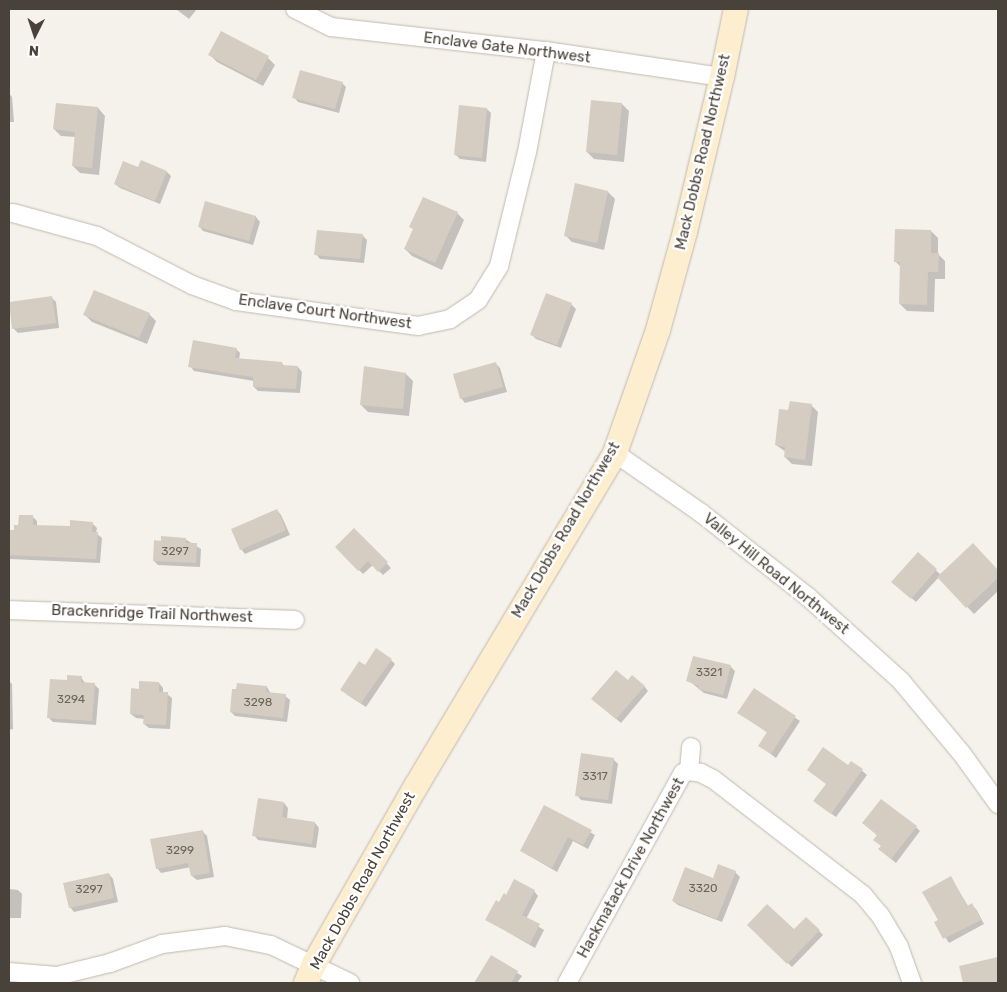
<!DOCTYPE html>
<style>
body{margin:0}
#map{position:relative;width:1007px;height:992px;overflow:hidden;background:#f5f2ec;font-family:Rubik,sans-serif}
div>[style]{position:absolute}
.shadow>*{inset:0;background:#0003}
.building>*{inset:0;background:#d6cdc2}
.roads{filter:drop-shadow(0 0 1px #c0b9ae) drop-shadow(0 0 1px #c0b9ae)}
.street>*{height:18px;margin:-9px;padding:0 9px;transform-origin:9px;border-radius:9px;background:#fff}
.secondary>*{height:24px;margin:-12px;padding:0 12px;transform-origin:12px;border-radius:12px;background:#fceecf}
span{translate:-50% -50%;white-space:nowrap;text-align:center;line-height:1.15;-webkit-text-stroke:5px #fff;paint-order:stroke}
.number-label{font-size:12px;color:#6c655c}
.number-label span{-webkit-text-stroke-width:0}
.street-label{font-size:15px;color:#49423a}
.frame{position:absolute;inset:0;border:10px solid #49423a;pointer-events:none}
.north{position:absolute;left:10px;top:10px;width:50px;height:50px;-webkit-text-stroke:4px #fff;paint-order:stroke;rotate:184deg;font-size:14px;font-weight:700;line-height:20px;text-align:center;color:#49423a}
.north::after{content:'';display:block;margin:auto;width:18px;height:22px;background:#49423a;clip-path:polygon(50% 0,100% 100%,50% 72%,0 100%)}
</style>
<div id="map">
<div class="shadow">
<i style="clip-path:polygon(176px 9px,197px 9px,189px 19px)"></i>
<i style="clip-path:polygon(210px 55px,268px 58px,275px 65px,263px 86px,217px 62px)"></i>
<i style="clip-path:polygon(342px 83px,346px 87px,339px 113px,298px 102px,294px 97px)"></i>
<i style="clip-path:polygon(9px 93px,12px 97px,14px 122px,9px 122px)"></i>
<i style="clip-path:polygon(592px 101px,622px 104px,629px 111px,624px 162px,594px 159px,587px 152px)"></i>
<i style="clip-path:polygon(98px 108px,105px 116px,99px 175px,80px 173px,73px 166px,76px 137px,61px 136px,54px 129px)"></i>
<i style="clip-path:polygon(487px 109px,491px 113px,486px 162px,460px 159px,455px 154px)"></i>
<i style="clip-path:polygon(139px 169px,167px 172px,171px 176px,160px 204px,120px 188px,115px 184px)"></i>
<i style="clip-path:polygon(608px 192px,615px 199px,604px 250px,572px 242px,565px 235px)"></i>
<i style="clip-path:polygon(206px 203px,256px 217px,260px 222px,253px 245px,203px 231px,199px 226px)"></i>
<i style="clip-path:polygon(457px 213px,464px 220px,442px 270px,412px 256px,405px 249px,414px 229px)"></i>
<i style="clip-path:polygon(931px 231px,938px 238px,938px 254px,945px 261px,945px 279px,935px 279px,934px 312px,907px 311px,900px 304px,901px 267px,895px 261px)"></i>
<i style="clip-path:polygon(362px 235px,367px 240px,364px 263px,320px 259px,316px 254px)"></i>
<i style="clip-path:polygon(52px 298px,56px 302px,59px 328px,18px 333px,13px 328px)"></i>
<i style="clip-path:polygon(571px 304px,576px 309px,561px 348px,536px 339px,532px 335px)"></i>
<i style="clip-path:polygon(149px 314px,156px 321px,147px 344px,92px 322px,85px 315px)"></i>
<i style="clip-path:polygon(236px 349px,240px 353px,239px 360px,282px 363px,284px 366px,298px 367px,302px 372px,300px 393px,258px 391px,254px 387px,254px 381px,194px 371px,190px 366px)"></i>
<i style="clip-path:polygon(496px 364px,500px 368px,507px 392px,465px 403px,461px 398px)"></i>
<i style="clip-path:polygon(365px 367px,406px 374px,413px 381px,409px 416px,368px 412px,361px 405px)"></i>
<i style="clip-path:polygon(811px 405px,818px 412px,812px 466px,792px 464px,785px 457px,786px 452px,776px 445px,789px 411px)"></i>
<i style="clip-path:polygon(277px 510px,281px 515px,290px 535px,245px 554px,241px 549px)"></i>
<i style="clip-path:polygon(32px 516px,37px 521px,37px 527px,71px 528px,92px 523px,97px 528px,96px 533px,102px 538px,100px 563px,9px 559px,9px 531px,16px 531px)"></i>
<i style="clip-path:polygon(354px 529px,391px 568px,383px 575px,373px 565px,363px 574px,336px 547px)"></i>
<i style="clip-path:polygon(185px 539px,201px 549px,200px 567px,158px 565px,154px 561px)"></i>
<i style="clip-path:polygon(973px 545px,998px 571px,998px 591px,974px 614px,939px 577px,916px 602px,898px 586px,918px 554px,941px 575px)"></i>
<i style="clip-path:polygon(391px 660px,395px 664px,366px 707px,346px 694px)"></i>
<i style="clip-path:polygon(730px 666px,735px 671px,727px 699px,704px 693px,688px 680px)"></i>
<i style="clip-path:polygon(81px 677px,85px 683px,94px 684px,99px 689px,96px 725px,53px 722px,48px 717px,68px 682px)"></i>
<i style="clip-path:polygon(9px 681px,12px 684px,13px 729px,9px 730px)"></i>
<i style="clip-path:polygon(628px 682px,644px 686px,648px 691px,621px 723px,597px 703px)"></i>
<i style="clip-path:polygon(159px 683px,163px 688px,163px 693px,167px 694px,172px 698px,170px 729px,149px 728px,144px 724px,145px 719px,136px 718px,131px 714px)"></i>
<i style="clip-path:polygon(267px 687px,271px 694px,285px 696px,290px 700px,287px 722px,235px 716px,231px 712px)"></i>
<i style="clip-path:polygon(754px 690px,800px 721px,776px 758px,760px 746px,768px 733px,739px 713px)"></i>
<i style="clip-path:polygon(613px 759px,618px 764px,612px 804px,581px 800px,577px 795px)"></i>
<i style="clip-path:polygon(852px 762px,867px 775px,836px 817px,819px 805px)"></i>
<i style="clip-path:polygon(284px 803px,288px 808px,287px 819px,315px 823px,319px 828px,316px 848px,258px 840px,254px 835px)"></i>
<i style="clip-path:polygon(545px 806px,595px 835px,588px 849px,573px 841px,557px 872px,521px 851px)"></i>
<i style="clip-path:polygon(863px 823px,916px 827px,920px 831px,896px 863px,885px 854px,878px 836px)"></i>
<i style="clip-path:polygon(202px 831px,207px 836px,214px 877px,197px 880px,192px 876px,191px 867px,161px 873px,157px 868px)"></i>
<i style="clip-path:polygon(735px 872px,740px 877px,722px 922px,678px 905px,673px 901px,714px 879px)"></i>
<i style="clip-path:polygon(109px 874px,113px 879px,118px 902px,74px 912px,70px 907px)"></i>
<i style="clip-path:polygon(951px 878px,968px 906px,971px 905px,976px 909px,984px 924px,949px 943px,936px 923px,939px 921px)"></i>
<i style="clip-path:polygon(9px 889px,18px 890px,22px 894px,21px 918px,9px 918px)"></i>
<i style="clip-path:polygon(534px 891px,538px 896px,526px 919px,544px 930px,535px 948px,487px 920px,506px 896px)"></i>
<i style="clip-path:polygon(806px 918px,823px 935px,792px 967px,748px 925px,794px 931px)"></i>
<i style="clip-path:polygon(492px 957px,522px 976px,517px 983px,476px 983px)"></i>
<i style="clip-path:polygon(998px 958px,998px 983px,965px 983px,961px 967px)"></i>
</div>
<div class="building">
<i style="clip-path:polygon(221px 31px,269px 56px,256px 80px,208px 55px)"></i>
<i style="clip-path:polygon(300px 70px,343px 82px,335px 109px,292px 98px)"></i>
<i style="clip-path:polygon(591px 100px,622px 103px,617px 155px,586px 152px)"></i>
<i style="clip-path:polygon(56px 103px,98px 107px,92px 168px,72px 166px,75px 132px,53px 129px)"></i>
<i style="clip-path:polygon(459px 105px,487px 108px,482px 158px,454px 155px)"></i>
<i style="clip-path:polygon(141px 160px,167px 171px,155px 201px,114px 184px,123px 161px,138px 167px)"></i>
<i style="clip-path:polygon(575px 183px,608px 191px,597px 243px,564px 236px)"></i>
<i style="clip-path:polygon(423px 197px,458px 212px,435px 263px,404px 249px,413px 229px,409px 227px)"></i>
<i style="clip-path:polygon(205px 201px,256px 216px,249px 241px,198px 227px)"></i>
<i style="clip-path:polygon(895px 229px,931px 230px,931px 253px,939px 253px,938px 272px,928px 272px,927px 305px,899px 304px,900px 262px,894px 262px)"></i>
<i style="clip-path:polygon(317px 230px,363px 234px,360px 259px,314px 255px)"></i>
<i style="clip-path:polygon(94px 290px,150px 313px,139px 338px,83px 315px)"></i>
<i style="clip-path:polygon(546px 293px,572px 303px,557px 345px,530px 335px)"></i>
<i style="clip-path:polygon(52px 296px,56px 323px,12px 329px,9px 302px)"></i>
<i style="clip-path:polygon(193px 340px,237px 348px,235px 358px,282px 362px,282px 365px,298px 366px,296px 389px,253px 387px,253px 377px,188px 367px)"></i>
<i style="clip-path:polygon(496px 362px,503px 387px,460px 399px,453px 374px)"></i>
<i style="clip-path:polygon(364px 366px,406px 373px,403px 409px,360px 405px)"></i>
<i style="clip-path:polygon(790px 401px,812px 404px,805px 460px,784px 457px,785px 447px,775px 445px,779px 409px,788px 410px)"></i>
<i style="clip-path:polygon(277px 509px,286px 530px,240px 550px,231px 529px)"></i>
<i style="clip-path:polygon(19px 515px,33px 515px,33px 525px,70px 526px,70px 520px,93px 522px,92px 532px,98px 532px,96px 559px,9px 555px,9px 530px,14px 530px,14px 525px,18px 525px)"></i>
<i style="clip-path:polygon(354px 528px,388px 562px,378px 572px,368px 561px,358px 571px,335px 547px)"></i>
<i style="clip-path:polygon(161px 536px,186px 538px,186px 543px,197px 543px,196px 563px,153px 561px,154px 540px,161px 541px)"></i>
<i style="clip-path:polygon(973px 543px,998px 570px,998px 578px,966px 608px,937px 577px)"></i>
<i style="clip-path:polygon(918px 552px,937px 569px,911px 599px,891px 582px)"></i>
<i style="clip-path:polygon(376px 648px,392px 659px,361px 703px,340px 690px,359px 661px,365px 665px)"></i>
<i style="clip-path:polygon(693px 656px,731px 665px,723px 695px,698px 689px,699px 686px,686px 681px)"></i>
<i style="clip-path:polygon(616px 670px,628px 680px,632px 675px,645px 686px,616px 719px,591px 699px)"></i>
<i style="clip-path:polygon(67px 675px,82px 676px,81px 682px,95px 683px,92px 721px,47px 718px,50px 679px,67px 680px)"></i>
<i style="clip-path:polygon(139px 681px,159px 682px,159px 692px,168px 692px,166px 725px,143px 724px,144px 715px,130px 714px,131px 688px,139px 689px)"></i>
<i style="clip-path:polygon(237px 683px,267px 686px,266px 692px,286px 694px,283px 718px,230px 712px,232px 689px,236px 689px)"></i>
<i style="clip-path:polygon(754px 688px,796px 716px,771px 754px,758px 746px,767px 732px,737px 713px)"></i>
<i style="clip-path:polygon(823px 747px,848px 765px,851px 761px,863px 769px,831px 814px,813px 801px,826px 784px,807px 770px)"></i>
<i style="clip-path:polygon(581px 753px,614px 758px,608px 800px,575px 796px)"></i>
<i style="clip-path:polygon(258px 798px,284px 802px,282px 817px,315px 822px,312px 844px,252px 836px)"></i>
<i style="clip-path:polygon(881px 799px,917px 826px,891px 859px,878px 849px,881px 846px,873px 840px,877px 835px,862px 823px)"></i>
<i style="clip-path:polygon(544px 805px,592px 830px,583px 845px,568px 837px,552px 868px,520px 851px)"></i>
<i style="clip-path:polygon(203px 830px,210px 873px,191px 876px,188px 863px,156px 869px,150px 839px)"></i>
<i style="clip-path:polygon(718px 864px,736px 871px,717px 919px,672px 901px,685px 867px,713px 878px)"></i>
<i style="clip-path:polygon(109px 873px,114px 898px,69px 908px,63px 883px)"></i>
<i style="clip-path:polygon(951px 876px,967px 906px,972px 903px,981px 920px,943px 939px,934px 922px,938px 920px,922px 892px)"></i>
<i style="clip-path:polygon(514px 879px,535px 890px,522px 915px,540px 924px,530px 944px,485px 920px,496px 900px,499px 902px,504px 893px,506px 895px)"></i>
<i style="clip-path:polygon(767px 904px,794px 929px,806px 917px,820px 930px,787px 964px,747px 925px)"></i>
<i style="clip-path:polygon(491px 955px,518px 971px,511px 983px,474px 983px)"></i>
<i style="clip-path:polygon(998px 957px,998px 983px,963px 983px,959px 966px)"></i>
</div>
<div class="roads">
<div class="street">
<i style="left:295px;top:9px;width:40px;rotate:26.6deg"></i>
<i style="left:331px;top:27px;width:216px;rotate:6.4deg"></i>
<i style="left:546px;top:51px;width:178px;rotate:8.4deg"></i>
<i style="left:13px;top:213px;width:87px;rotate:15.3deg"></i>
<i style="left:97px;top:236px;width:107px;rotate:27.3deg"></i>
<i style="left:192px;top:285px;width:47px;rotate:20deg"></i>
<i style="left:236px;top:301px;width:184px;rotate:7.8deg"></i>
<i style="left:418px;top:326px;width:33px;rotate:-12deg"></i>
<i style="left:450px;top:319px;width:34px;rotate:-34deg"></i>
<i style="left:478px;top:300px;width:40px;rotate:-58deg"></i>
<i style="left:499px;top:266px;width:117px;rotate:-76.2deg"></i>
<i style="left:527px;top:152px;width:103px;rotate:-79.3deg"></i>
<i style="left:615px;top:453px;width:105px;rotate:34.9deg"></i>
<i style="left:701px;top:513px;width:135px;rotate:38.1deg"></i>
<i style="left:807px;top:596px;width:127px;rotate:42.1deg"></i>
<i style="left:901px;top:681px;width:95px;rotate:50.1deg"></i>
<i style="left:962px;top:754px;width:62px;rotate:54.2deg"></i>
<i style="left:9px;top:610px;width:286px;rotate:2deg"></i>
<i style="left:689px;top:771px;width:24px;rotate:-85deg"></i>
<i style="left:9px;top:972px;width:48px;rotate:4.8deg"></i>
<i style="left:57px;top:976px;width:55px;rotate:-13.8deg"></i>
<i style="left:110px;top:963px;width:55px;rotate:-20.1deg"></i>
<i style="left:162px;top:944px;width:64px;rotate:-7.2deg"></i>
<i style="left:225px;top:936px;width:47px;rotate:11.1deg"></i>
<i style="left:271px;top:945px;width:88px;rotate:25.7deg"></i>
<i style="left:567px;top:983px;width:240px;rotate:-61.1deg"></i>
<i style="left:683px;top:773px;width:6px;rotate:-18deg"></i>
<i style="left:689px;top:771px;width:12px;rotate:9deg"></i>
<i style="left:701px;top:773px;width:13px;rotate:27deg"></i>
<i style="left:713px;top:779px;width:190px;rotate:37.7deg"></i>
<i style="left:863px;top:895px;width:26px;rotate:50deg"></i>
<i style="left:880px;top:915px;width:37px;rotate:59deg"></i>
<i style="left:899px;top:947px;width:38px;rotate:70deg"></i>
</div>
<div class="secondary">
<i style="left:306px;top:983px;width:21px;rotate:-67deg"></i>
<i style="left:314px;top:964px;width:205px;rotate:-60.2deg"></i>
<i style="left:416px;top:786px;width:388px;rotate:-59.1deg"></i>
<i style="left:615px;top:453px;width:130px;rotate:-70.7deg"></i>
<i style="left:658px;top:330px;width:102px;rotate:-74.6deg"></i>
<i style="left:685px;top:232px;width:159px;rotate:-76.6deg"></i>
<i style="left:722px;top:77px;width:69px;rotate:-78.4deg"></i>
</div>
</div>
<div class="number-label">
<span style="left:175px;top:552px">3297</span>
<span style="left:709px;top:673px">3321</span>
<span style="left:71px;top:700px">3294</span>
<span style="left:258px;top:703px">3298</span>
<span style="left:595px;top:777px">3317</span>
<span style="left:180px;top:851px">3299</span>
<span style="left:703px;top:889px">3320</span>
<span style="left:89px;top:890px">3297</span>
</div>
<div class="street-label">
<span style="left:507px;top:48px;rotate:7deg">Enclave Gate Northwest</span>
<span style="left:703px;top:152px;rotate:-77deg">Mack Dobbs Road Northwest</span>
<span style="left:325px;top:312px;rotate:8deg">Enclave Court Northwest</span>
<span style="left:566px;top:530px;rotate:-60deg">Mack Dobbs Road Northwest</span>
<span style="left:776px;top:574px;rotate:39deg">Valley Hill Road Northwest</span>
<span style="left:152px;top:614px;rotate:2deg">Brackenridge Trail Northwest</span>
<span style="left:631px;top:868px;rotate:-61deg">Hackmatack Drive Northwest</span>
<span style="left:363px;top:881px;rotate:-61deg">Mack Dobbs Road Northwest</span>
</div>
<div class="frame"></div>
<div class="north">N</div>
</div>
